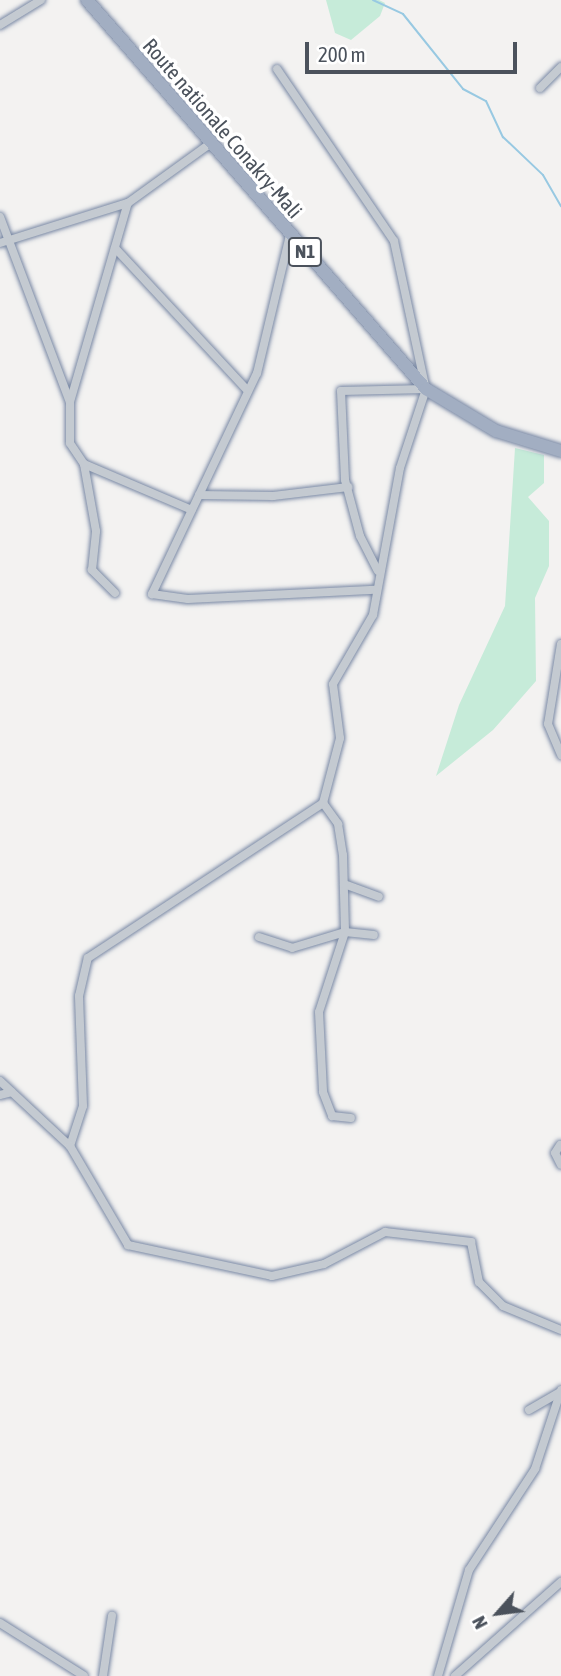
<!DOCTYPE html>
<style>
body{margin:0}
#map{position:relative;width:561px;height:1676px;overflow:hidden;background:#f3f2f1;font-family:"Asap Condensed",sans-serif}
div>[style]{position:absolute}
.green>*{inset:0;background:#c6ebd9}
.stream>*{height:2px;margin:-1px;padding:0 1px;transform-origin:1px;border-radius:1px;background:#98c9e2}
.roads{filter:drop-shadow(0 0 2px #7a89a5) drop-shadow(0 0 2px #7a89a5)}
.minor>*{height:8px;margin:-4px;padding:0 4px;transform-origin:4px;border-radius:4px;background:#c4cad1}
.trunk>*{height:12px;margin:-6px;padding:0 6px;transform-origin:6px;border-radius:6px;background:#a2aec2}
span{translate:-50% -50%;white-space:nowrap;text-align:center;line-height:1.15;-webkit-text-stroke:7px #fff;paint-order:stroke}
.shield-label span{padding:2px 5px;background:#fff;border:2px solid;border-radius:5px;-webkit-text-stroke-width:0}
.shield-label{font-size:19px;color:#4b525c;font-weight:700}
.street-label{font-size:21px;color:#4b525c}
.north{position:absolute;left:463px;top:1578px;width:70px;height:70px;-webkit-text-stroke:5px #fff;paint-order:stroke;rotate:242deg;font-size:19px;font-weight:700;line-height:28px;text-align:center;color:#4b525c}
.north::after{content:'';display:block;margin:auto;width:24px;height:32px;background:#4b525c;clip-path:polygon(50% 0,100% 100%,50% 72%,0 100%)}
.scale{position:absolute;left:305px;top:42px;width:212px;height:32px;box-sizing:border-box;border:4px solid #4b525c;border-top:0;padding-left:9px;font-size:21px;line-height:24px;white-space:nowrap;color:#4b525c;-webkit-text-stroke:5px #fff;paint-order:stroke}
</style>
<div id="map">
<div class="green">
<i style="clip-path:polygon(326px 0,379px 0,385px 3px,380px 16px,351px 40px,335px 33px)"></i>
<i style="clip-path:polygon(515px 448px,544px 455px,544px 483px,528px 497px,549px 521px,549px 566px,535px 598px,536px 681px,493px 730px,436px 776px,459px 705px,505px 606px)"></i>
</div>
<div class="stream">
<i style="left:373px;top:0;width:33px;rotate:25deg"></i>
<i style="left:403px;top:14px;width:96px;rotate:51.3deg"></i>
<i style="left:463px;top:89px;width:26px;rotate:28deg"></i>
<i style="left:486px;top:101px;width:40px;rotate:65deg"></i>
<i style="left:503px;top:137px;width:55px;rotate:43.5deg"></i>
<i style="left:543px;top:175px;width:36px;rotate:60deg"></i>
</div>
<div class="roads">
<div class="minor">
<i style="left:0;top:25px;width:48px;rotate:-31.4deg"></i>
<i style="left:277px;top:69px;width:208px;rotate:55.8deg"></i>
<i style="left:394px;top:241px;width:148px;rotate:77.9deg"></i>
<i style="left:540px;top:88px;width:30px;rotate:-45deg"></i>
<i style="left:0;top:217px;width:198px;rotate:69.3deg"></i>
<i style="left:290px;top:235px;width:142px;rotate:103.4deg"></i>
<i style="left:257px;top:373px;width:245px;rotate:115.4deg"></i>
<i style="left:152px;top:594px;width:36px;rotate:8deg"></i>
<i style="left:188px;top:599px;width:187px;rotate:-2.8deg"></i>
<i style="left:0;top:243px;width:134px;rotate:-17.4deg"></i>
<i style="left:128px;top:203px;width:102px;rotate:-35.9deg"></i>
<i style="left:115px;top:248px;width:195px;rotate:47.1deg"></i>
<i style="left:84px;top:464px;width:117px;rotate:23.1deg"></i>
<i style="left:199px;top:495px;width:74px;rotate:0.8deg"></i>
<i style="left:273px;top:496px;width:76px;rotate:-6.8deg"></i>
<i style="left:115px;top:593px;width:33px;rotate:-135deg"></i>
<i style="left:92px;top:570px;width:39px;rotate:-84deg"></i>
<i style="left:96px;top:531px;width:68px;rotate:-100.2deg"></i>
<i style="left:84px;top:464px;width:25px;rotate:-124deg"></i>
<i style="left:70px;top:443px;width:41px;rotate:-90deg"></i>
<i style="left:70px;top:402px;width:207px;rotate:-73.8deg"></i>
<i style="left:561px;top:644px;width:81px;rotate:99.2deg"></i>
<i style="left:548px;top:724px;width:34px;rotate:67deg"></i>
<i style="left:323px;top:803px;width:26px;rotate:54deg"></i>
<i style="left:338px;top:824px;width:31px;rotate:81deg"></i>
<i style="left:343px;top:855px;width:77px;rotate:88.5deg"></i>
<i style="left:345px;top:932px;width:84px;rotate:108deg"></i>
<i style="left:319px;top:1012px;width:80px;rotate:87.1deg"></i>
<i style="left:323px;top:1092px;width:26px;rotate:69deg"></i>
<i style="left:332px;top:1116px;width:19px;rotate:6deg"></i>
<i style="left:344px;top:884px;width:37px;rotate:20deg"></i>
<i style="left:259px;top:937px;width:35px;rotate:18deg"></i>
<i style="left:292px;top:948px;width:55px;rotate:-16.8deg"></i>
<i style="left:345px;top:932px;width:29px;rotate:6deg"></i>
<i style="left:0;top:1081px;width:96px;rotate:42.9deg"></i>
<i style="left:70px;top:1146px;width:42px;rotate:-72deg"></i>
<i style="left:83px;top:1106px;width:110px;rotate:-92.1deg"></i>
<i style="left:79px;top:996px;width:39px;rotate:-77deg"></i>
<i style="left:88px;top:958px;width:282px;rotate:-33.4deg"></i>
<i style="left:323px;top:803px;width:67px;rotate:-75.3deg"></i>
<i style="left:340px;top:738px;width:54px;rotate:-97.4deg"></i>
<i style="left:333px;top:684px;width:80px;rotate:-59.9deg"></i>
<i style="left:373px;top:615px;width:149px;rotate:-79.6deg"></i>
<i style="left:400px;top:468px;width:83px;rotate:-71.8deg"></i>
<i style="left:426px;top:389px;width:85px;rotate:178.7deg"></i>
<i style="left:341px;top:391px;width:89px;rotate:87.4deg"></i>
<i style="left:345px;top:480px;width:58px;rotate:75deg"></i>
<i style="left:360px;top:536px;width:39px;rotate:63deg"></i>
<i style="left:0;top:1095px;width:12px;rotate:-14deg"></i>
<i style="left:560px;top:1145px;width:9px;rotate:122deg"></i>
<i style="left:555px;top:1153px;width:13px;rotate:63deg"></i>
<i style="left:70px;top:1146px;width:115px;rotate:59.6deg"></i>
<i style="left:128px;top:1245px;width:147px;rotate:12.1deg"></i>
<i style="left:272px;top:1276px;width:53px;rotate:-13deg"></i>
<i style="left:324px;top:1264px;width:69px;rotate:-27.7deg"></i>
<i style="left:385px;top:1232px;width:87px;rotate:6.6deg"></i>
<i style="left:471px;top:1242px;width:41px;rotate:78.7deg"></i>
<i style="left:479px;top:1282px;width:34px;rotate:45deg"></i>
<i style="left:503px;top:1306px;width:63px;rotate:22.5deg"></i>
<i style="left:529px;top:1410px;width:34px;rotate:-30deg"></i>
<i style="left:0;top:1623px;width:99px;rotate:32.2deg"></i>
<i style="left:103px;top:1676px;width:61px;rotate:-81.5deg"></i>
<i style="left:438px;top:1676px;width:110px;rotate:-73.7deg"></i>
<i style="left:469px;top:1570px;width:121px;rotate:-56.8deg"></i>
<i style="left:535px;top:1469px;width:83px;rotate:-71.8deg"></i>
<i style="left:455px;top:1676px;width:142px;rotate:-41.6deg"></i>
</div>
<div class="trunk">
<i style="left:87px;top:0;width:516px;rotate:48.93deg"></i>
<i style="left:426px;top:389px;width:82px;rotate:31deg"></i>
<i style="left:496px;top:431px;width:68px;rotate:17.1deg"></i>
</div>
</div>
<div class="shield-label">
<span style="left:305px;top:252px">N1</span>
</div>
<div class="street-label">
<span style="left:223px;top:128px;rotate:49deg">Route nationale Conakry-Mali</span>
</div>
<div class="north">N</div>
<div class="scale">200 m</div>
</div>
